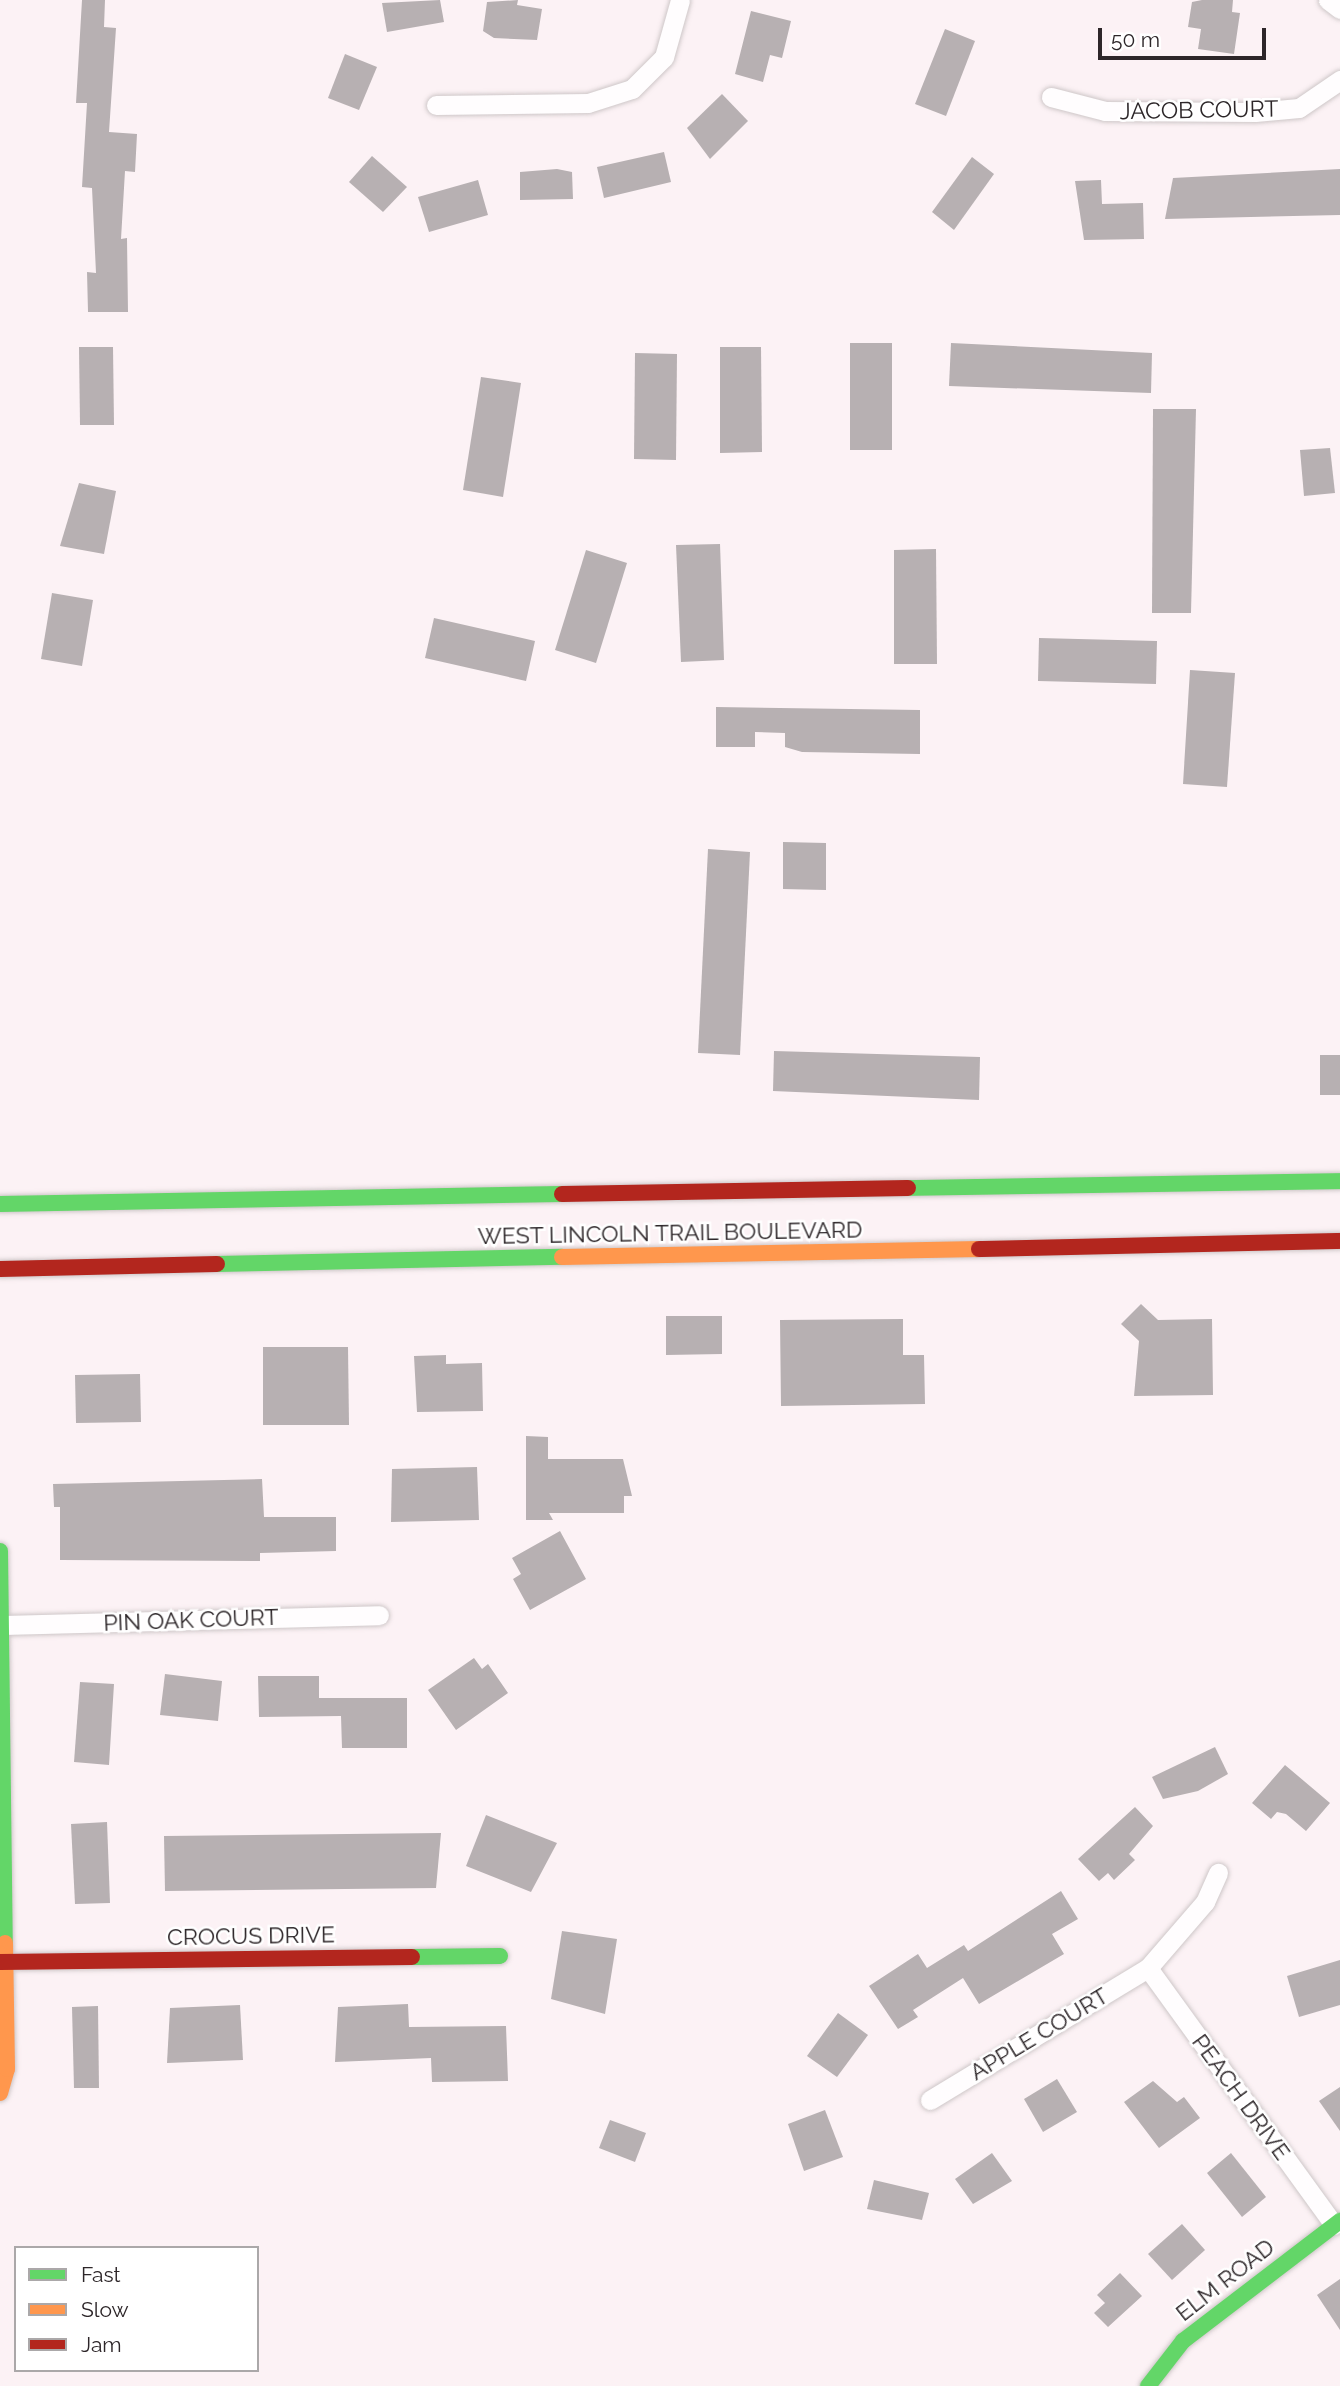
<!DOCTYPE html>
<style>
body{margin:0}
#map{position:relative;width:1340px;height:2386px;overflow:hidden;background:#fcf2f5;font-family:Raleway,sans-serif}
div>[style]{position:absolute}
.building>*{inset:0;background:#b7b0b2}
.roads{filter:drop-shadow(0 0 2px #cec7c8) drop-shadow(0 0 2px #cec7c8)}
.street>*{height:19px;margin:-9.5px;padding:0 9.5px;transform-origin:9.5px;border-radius:9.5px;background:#fffdfe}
.fast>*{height:16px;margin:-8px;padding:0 8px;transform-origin:8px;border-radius:8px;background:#63d668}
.slow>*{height:16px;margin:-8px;padding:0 8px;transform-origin:8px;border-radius:8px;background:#ff974d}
.jam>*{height:16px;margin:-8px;padding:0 8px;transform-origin:8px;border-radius:8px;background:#b3261e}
span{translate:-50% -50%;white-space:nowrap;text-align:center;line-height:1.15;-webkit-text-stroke:5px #fff;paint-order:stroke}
.street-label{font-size:23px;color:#2d2629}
.legend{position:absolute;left:14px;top:2246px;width:245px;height:126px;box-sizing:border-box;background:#fff;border:2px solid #aba8a9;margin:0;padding:9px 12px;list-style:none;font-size:21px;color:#2d2629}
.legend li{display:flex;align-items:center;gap:14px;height:35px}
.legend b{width:35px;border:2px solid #aba8a9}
.scale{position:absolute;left:1098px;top:28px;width:168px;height:32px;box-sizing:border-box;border:4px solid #2d2629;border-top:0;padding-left:9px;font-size:21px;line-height:24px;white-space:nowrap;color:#2d2629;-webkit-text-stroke:5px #fff;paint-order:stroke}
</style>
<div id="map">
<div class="building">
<i style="clip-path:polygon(82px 0,105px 0,104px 27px,116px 28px,109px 132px,137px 134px,135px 172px,125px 171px,121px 239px,127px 238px,128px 312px,88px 312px,87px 272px,96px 273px,92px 188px,82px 187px,87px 103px,76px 103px)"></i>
<i style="clip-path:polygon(440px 0,444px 22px,387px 32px,382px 3px)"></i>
<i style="clip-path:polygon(518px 0,517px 5px,542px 9px,537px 40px,494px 38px,483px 31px,487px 2px)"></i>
<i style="clip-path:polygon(1202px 0,1233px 0,1232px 12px,1240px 13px,1234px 54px,1198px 49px,1201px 29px,1188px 27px,1192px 2px)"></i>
<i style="clip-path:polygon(751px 11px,791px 21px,782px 58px,770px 55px,763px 82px,735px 74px)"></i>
<i style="clip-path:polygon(945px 29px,975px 41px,946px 116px,915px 104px)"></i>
<i style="clip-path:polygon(345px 54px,377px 67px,359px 110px,328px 98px)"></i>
<i style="clip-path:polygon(722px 94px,748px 121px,710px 159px,687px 128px)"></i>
<i style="clip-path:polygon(664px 152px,671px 182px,604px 198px,597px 167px)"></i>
<i style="clip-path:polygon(372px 156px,407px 187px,383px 212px,349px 182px)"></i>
<i style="clip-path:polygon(972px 157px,994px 174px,954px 230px,932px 212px)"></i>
<i style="clip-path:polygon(557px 169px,572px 172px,573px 199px,520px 200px,520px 172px)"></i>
<i style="clip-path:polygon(1340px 169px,1340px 215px,1165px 219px,1173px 178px)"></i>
<i style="clip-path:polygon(478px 180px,488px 215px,429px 232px,418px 197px)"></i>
<i style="clip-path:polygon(1101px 180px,1102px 204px,1143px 203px,1144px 239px,1084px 240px,1075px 181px)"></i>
<i style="clip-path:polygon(850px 343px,892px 343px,892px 450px,850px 450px)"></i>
<i style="clip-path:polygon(951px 343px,1152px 353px,1151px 393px,949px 386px)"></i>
<i style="clip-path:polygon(79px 347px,113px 347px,114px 425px,80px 425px)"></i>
<i style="clip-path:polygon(720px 347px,761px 347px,762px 452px,720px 453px)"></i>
<i style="clip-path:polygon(635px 353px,677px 354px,676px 460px,634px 459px)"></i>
<i style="clip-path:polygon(481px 377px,521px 383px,503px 497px,463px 490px)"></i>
<i style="clip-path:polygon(1153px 409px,1196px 409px,1191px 613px,1152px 613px)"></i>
<i style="clip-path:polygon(1330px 448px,1335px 493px,1304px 496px,1300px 450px)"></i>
<i style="clip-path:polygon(79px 483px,116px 491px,104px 554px,60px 546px)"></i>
<i style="clip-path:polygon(720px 544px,724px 660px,681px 662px,676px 545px)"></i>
<i style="clip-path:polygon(936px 549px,937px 664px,894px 664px,894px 550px)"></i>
<i style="clip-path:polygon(586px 550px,627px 563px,596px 663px,555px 650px)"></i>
<i style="clip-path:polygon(52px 593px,93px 600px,82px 666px,41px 659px)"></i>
<i style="clip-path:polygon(434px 618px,535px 641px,526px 681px,425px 658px)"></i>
<i style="clip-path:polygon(1039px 638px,1157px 641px,1156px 684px,1038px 681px)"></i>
<i style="clip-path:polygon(1190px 670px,1235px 673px,1227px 787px,1183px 784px)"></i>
<i style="clip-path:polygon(716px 707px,920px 710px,920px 754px,802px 752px,785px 747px,785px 733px,755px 732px,755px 747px,716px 747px)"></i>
<i style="clip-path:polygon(783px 842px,826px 843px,826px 890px,783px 889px)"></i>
<i style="clip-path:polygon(708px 849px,750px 852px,740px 1055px,698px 1053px)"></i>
<i style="clip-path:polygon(774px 1051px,980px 1057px,979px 1100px,773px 1091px)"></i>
<i style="clip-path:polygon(1320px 1055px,1340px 1055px,1340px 1095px,1320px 1095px)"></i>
<i style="clip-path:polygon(1141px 1304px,1158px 1320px,1212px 1319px,1213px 1395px,1134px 1396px,1139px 1341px,1121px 1324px)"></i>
<i style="clip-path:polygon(666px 1316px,722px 1316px,722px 1354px,666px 1355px)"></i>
<i style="clip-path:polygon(903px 1319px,903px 1355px,924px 1355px,925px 1404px,781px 1406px,780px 1320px)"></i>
<i style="clip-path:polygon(263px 1347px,348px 1347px,349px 1425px,263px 1425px)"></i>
<i style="clip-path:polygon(446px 1355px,446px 1364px,482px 1363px,483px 1411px,417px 1412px,414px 1356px)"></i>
<i style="clip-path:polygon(140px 1374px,141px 1422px,76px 1423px,75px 1375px)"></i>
<i style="clip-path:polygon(526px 1436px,548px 1437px,548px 1459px,623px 1459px,632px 1496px,624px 1496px,624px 1513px,549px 1513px,553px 1520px,526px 1520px)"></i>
<i style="clip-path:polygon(477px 1467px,479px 1520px,391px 1522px,392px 1469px)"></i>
<i style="clip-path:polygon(262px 1479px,264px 1517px,336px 1517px,336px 1551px,260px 1553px,260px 1561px,60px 1560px,60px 1507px,54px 1507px,53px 1484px)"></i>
<i style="clip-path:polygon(560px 1531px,586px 1579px,530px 1610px,513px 1579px,521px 1574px,512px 1558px)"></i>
<i style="clip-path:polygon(474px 1658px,482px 1669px,488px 1664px,508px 1693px,456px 1730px,428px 1690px)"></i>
<i style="clip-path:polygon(165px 1674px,222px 1681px,218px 1721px,160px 1715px)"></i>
<i style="clip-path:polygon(258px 1676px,319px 1676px,319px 1698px,407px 1698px,407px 1748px,342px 1748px,341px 1716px,259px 1717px)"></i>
<i style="clip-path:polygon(80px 1682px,114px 1684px,109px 1765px,74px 1762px)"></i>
<i style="clip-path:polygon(1215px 1747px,1228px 1774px,1198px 1791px,1163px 1799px,1152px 1777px)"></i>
<i style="clip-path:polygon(1285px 1765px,1330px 1803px,1306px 1831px,1286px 1814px,1277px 1812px,1271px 1819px,1252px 1803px)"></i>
<i style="clip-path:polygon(1135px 1807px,1153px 1826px,1129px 1854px,1135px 1860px,1114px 1880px,1108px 1873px,1099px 1881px,1078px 1859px)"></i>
<i style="clip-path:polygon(486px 1815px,557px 1843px,531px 1892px,466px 1866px)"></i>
<i style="clip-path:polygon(107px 1822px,110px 1903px,75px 1904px,71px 1824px)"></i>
<i style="clip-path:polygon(441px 1833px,436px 1888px,165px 1891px,164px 1836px)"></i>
<i style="clip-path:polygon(1061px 1891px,1078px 1919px,1052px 1934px,1064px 1954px,979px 2004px,963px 1978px,913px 2010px,918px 2017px,898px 2029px,869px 1986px,918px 1954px,927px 1968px,964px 1945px,968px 1951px)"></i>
<i style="clip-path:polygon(562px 1931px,617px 1939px,605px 2014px,551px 1999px)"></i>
<i style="clip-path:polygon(1340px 1960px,1340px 2005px,1299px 2017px,1287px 1976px)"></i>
<i style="clip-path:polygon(408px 2004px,409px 2027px,506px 2026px,508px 2081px,432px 2082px,431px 2058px,335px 2062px,338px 2007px)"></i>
<i style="clip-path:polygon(240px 2005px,243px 2060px,167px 2063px,170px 2008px)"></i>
<i style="clip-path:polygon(98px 2006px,99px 2088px,74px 2088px,72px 2007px)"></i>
<i style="clip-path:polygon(838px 2013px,868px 2035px,837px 2077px,807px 2056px)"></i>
<i style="clip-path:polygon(1057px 2079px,1077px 2112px,1043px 2132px,1024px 2099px)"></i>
<i style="clip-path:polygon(1153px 2081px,1177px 2102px,1184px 2097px,1200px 2118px,1159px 2148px,1124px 2102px)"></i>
<i style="clip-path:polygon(1340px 2087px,1340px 2131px,1319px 2101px)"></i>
<i style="clip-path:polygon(825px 2110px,843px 2157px,804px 2171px,788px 2124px)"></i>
<i style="clip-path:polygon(610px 2120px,646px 2133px,635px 2162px,599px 2148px)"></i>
<i style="clip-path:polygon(992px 2153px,1012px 2181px,973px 2204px,955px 2179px)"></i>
<i style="clip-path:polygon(1231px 2153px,1266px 2197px,1242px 2217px,1207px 2173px)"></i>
<i style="clip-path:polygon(874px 2180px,929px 2193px,922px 2220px,867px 2209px)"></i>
<i style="clip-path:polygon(1182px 2224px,1205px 2250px,1172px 2280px,1148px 2254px)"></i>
<i style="clip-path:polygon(1120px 2273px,1142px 2296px,1108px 2327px,1094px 2313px,1105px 2303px,1097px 2295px)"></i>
<i style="clip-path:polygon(1340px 2279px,1340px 2330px,1317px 2295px)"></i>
</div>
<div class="roads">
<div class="street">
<i style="left:1328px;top:0;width:15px;rotate:37deg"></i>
<i style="left:1051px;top:97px;width:56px;rotate:14.5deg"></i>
<i style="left:1105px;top:111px;width:150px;rotate:0.4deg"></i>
<i style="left:1255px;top:112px;width:44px;rotate:-5.2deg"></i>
<i style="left:1299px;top:108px;width:50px;rotate:-34.3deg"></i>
<i style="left:436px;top:105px;width:152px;rotate:-0.8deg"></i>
<i style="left:588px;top:103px;width:46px;rotate:-17.7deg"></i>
<i style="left:632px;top:89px;width:45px;rotate:-45deg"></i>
<i style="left:664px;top:57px;width:59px;rotate:-74.3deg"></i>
<i style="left:3px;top:1625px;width:376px;rotate:-1.5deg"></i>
<i style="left:1148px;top:1968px;width:317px;rotate:54.1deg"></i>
<i style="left:930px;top:2100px;width:255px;rotate:-31.2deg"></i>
<i style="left:1148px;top:1968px;width:87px;rotate:-49.2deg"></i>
<i style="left:1205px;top:1902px;width:32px;rotate:-66deg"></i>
</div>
<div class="fast">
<i style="left:908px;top:1188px;width:432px;rotate:-0.9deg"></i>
<i style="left:0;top:1204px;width:562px;rotate:-1.02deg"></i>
<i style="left:217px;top:1264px;width:345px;rotate:-1.2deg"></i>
<i style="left:0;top:1551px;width:392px;rotate:89.3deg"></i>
<i style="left:412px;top:1957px;width:88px;rotate:-0.7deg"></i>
<i style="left:1148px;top:2386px;width:57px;rotate:-52.1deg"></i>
<i style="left:1183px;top:2341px;width:198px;rotate:-37.4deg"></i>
</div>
<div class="slow">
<i style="left:562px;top:1257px;width:417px;rotate:-1.1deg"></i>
<i style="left:0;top:2093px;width:25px;rotate:-74deg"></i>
<i style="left:7px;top:2069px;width:126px;rotate:-90.9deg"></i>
</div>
<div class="jam">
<i style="left:562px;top:1194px;width:346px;rotate:-1deg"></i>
<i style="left:979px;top:1249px;width:361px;rotate:-1.3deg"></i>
<i style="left:0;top:1269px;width:217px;rotate:-1.3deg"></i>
<i style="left:0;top:1962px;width:412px;rotate:-0.7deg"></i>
</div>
</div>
<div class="street-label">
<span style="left:1199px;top:110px;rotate:-1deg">JACOB COURT</span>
<span style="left:670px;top:1233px;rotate:-1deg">WEST LINCOLN TRAIL BOULEVARD</span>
<span style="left:191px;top:1620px;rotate:-2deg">PIN OAK COURT</span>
<span style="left:251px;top:1936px;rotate:-1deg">CROCUS DRIVE</span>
<span style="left:1039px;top:2034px;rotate:-31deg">APPLE COURT</span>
<span style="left:1241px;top:2097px;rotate:54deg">PEACH DRIVE</span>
<span style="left:1225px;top:2280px;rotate:-38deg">ELM ROAD</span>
</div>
<ul class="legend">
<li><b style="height:9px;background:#63d668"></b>Fast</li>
<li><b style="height:9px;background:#ff974d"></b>Slow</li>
<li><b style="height:9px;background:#b3261e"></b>Jam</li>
</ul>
<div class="scale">50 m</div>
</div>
